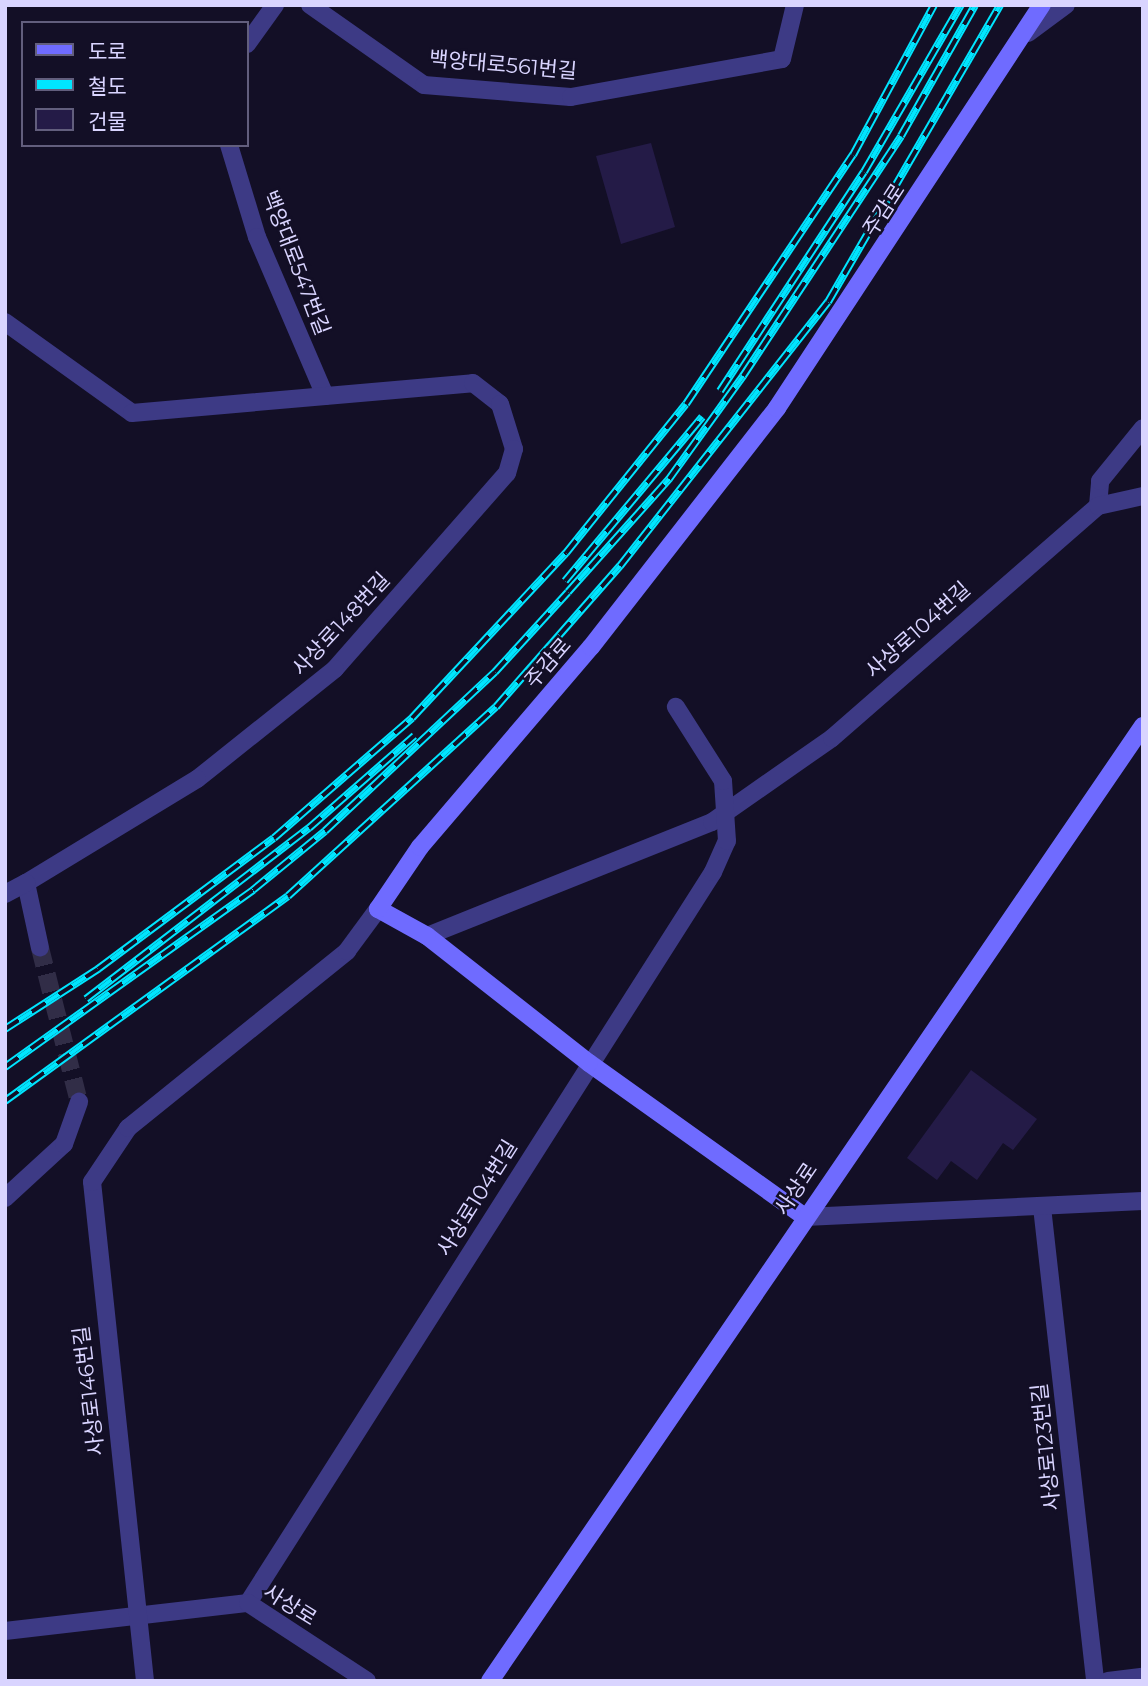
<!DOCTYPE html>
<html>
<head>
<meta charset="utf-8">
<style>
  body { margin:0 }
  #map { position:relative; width:1148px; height:1686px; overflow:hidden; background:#130f26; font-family:Montserrat,"Noto Sans KR",sans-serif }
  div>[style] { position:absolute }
  .building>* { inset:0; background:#241b47 }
  .street-tunnel>* { height:18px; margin-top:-9px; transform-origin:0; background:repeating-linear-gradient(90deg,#312d47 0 18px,transparent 0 27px) }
  .street>* { height:18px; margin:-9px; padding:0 9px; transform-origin:9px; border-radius:9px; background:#3d3a85 }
  .secondary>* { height:18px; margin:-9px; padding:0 9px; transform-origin:9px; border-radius:9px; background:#6f6bff }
  .rail>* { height:8px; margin-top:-4px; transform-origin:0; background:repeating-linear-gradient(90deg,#130f26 0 16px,#00e5ff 0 32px); box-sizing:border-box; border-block:2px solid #00e5ff }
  span { translate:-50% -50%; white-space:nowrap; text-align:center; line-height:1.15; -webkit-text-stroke:5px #130f26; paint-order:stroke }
  .street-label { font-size:21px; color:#d9d4ff }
  .frame { position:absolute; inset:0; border:7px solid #d9d4ff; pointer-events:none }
  .legend { position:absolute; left:21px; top:21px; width:228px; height:126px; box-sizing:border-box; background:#130f26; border:2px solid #625e7d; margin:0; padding:9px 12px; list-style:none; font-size:21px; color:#d9d4ff }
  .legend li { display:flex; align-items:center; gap:14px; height:35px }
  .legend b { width:35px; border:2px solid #625e7d }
</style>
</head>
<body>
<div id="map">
  <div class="building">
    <i style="clip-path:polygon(651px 143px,675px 227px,621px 244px,596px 156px)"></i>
    <i style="clip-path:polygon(971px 1070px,1037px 1119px,1013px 1150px,1003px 1143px,977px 1180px,951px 1161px,937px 1180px,907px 1158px)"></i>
  </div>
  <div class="street-tunnel">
    <i style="left:40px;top:948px;width:159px;rotate:75.8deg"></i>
  </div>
  <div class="street">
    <i style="left:310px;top:5px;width:139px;rotate:35.1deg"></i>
    <i style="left:424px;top:85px;width:147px;rotate:4.7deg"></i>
    <i style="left:571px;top:97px;width:214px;rotate:-10.2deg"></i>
    <i style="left:782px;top:59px;width:56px;rotate:-76.5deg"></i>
    <i style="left:1028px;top:33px;width:47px;rotate:-36.4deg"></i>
    <i style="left:247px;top:44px;width:48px;rotate:-54.3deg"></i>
    <i style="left:229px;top:145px;width:96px;rotate:73.1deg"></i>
    <i style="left:257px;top:237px;width:173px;rotate:66.8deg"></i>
    <i style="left:5px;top:322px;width:156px;rotate:35.6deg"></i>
    <i style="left:132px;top:413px;width:342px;rotate:-5deg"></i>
    <i style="left:473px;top:383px;width:34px;rotate:38deg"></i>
    <i style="left:500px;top:404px;width:47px;rotate:72.7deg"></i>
    <i style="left:514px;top:449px;width:25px;rotate:106deg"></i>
    <i style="left:507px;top:473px;width:261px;rotate:131.3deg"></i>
    <i style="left:335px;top:669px;width:176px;rotate:141.4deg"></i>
    <i style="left:197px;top:779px;width:200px;rotate:148.7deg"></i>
    <i style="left:26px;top:883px;width:66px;rotate:77.8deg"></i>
    <i style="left:1098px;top:506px;width:25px;rotate:-85deg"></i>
    <i style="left:1100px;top:481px;width:68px;rotate:-50.9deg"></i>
    <i style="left:5px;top:894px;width:24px;rotate:-28deg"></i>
    <i style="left:427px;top:936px;width:307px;rotate:-21.8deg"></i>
    <i style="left:712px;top:822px;width:146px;rotate:-35deg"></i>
    <i style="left:832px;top:738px;width:353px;rotate:-41.1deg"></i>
    <i style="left:1098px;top:506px;width:46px;rotate:-12.5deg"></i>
    <i style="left:5px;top:1198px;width:80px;rotate:-42.5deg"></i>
    <i style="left:64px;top:1144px;width:45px;rotate:-70.3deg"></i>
    <i style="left:1042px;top:1207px;width:477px;rotate:83.6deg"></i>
    <i style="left:805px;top:1217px;width:338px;rotate:-2.7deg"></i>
    <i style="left:248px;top:1603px;width:866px;rotate:-57.54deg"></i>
    <i style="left:713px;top:872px;width:34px;rotate:-66deg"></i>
    <i style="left:727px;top:841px;width:60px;rotate:-93.8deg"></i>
    <i style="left:723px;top:781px;width:88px;rotate:-122.4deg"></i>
    <i style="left:5px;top:1631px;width:245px;rotate:-6.6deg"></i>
    <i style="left:248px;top:1603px;width:142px;rotate:33.2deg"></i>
    <i style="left:145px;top:1681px;width:502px;rotate:-96.06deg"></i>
    <i style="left:92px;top:1182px;width:65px;rotate:-56.3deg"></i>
    <i style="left:128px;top:1128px;width:282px;rotate:-38.9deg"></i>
    <i style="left:347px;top:951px;width:52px;rotate:-53.6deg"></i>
    <i style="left:1108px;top:1681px;width:35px;rotate:-7deg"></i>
  </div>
  <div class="secondary">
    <i style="left:805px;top:1217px;width:265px;rotate:-144.5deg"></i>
    <i style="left:589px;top:1063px;width:206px;rotate:-141.9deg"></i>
    <i style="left:427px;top:936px;width:56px;rotate:-151.1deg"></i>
    <i style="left:378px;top:909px;width:75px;rotate:-55.9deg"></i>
    <i style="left:420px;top:847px;width:263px;rotate:-49.5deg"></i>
    <i style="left:591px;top:647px;width:303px;rotate:-52.1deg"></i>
    <i style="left:777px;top:408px;width:482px;rotate:-56.7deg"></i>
    <i style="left:490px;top:1681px;width:1157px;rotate:-55.64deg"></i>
  </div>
  <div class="rail">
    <i style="left:720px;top:391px;width:262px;rotate:-56.7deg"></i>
    <i style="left:864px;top:172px;width:193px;rotate:-59.9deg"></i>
    <i style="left:565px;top:581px;width:214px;rotate:-50.1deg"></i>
    <i style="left:86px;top:999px;width:281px;rotate:-37.5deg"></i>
    <i style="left:309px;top:828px;width:140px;rotate:-41.2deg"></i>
    <i style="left:5px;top:1029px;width:111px;rotate:-32.8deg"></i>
    <i style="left:98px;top:969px;width:219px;rotate:-36.7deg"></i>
    <i style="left:274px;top:838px;width:183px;rotate:-41deg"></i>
    <i style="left:412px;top:718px;width:226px;rotate:-47deg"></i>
    <i style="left:566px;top:553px;width:191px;rotate:-51.2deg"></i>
    <i style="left:686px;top:404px;width:300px;rotate:-56.2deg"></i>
    <i style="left:853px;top:155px;width:170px;rotate:-61.6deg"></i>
    <i style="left:5px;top:1067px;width:305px;rotate:-35.5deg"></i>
    <i style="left:253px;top:890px;width:93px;rotate:-39.3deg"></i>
    <i style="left:325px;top:831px;width:233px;rotate:-43.1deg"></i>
    <i style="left:495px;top:672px;width:108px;rotate:-47.6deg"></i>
    <i style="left:568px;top:592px;width:152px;rotate:-48.2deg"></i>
    <i style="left:669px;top:479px;width:127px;rotate:-54.3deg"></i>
    <i style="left:743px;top:376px;width:287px;rotate:-56.6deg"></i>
    <i style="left:901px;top:136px;width:150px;rotate:-60.5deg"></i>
    <i style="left:5px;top:1101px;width:349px;rotate:-35.9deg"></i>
    <i style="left:288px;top:896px;width:281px;rotate:-42.3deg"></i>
    <i style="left:496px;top:707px;width:188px;rotate:-48.7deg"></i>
    <i style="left:620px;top:566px;width:336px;rotate:-51.8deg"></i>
    <i style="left:828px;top:302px;width:343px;rotate:-59.9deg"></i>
  </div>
  <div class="street-label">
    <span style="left:503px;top:65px;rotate:5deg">백양대로561번길</span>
    <span style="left:884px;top:210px;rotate:-57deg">주감로</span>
    <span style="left:296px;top:263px;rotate:69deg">백양대로547번길</span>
    <span style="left:341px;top:624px;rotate:-47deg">사상로148번길</span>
    <span style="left:918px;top:630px;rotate:-42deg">사상로104번길</span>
    <span style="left:548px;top:663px;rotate:-49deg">주감로</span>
    <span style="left:796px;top:1189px;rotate:-56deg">사상로</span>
    <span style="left:477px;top:1198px;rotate:-58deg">사상로104번길</span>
    <span style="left:89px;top:1391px;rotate:-97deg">사상로146번길</span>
    <span style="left:1046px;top:1447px;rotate:-96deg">사상로123번길</span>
    <span style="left:290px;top:1605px;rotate:32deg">사상로</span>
  </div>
  <div class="frame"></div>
  <ul class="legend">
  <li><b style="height:9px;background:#6f6bff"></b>도로</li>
  <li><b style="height:9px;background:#00e5ff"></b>철도</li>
  <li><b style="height:19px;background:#241b47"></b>건물</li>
  </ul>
</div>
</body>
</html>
